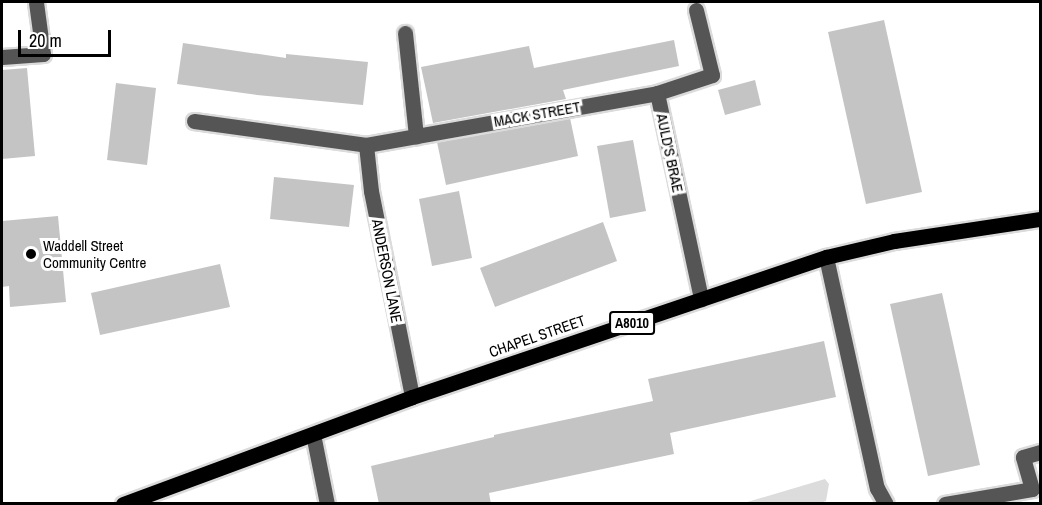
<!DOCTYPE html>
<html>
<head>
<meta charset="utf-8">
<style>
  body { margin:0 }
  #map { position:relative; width:1042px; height:505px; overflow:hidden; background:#fff; font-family:"Archivo Narrow",sans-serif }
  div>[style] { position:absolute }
  .green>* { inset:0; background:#dcdcdc }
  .building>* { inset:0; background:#c4c4c4 }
  .roads { filter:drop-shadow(2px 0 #dbdbdb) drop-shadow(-2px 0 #dbdbdb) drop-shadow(0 2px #dbdbdb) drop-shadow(0 -2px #dbdbdb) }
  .minor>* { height:15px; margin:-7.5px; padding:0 7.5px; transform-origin:7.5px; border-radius:7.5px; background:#555 }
  .major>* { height:15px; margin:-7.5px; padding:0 7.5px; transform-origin:7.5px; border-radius:7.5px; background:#000 }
  .dots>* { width:16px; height:16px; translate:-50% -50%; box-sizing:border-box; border:3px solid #fff; border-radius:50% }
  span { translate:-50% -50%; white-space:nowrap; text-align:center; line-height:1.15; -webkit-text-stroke:6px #fff; paint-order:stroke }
  .shield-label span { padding:2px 4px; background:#fff; border:2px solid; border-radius:4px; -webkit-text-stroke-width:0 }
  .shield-label { font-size:14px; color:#000; font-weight:700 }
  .street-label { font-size:15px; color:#000 }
  .poi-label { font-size:15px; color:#000 }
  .left { translate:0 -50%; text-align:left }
  .frame { position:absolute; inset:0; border:3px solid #000; pointer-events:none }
  .scale { position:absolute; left:18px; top:30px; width:93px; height:27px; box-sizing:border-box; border:3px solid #000; border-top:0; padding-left:8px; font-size:18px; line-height:21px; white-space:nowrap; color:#000; -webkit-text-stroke:4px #fff; paint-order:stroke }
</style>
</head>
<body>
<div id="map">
  <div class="green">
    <i style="clip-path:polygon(825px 479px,829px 484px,826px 501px,820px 503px,744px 503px)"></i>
  </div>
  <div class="building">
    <i style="clip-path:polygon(884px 20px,922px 192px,866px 204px,828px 32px)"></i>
    <i style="clip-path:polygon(674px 40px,679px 66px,563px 90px,566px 99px,433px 123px,421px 67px,529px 46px,534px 68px)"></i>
    <i style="clip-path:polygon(183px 43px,286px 58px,286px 54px,368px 62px,363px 105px,257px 95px,177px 84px)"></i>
    <i style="clip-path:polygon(27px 68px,35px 156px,2px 159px,2px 70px)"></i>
    <i style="clip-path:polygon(755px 80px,761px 105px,725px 115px,718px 90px)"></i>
    <i style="clip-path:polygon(116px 83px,156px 88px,147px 165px,107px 160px)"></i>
    <i style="clip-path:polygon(570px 118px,578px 156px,446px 185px,437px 142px)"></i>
    <i style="clip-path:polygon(633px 140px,646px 211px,610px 218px,597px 146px)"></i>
    <i style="clip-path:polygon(274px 177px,354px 185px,349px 227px,270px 219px)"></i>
    <i style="clip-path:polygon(459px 191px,472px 258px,432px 266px,419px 199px)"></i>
    <i style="clip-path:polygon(58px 216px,66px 302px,10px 307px,9px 286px,2px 287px,2px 221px)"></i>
    <i style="clip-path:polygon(603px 222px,617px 261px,495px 307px,480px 268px)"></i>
    <i style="clip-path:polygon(220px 264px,230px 307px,100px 335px,91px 293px)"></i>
    <i style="clip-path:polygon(942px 293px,980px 465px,928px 476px,890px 304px)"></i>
    <i style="clip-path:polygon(824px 341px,836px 397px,670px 433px,674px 454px,489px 493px,491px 504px,379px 504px,371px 466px,494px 437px,494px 435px,653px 401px,648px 379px)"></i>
  </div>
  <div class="roads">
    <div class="minor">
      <i style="left:696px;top:10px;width:67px;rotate:76.2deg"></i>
      <i style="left:712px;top:75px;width:58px;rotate:161.9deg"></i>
      <i style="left:657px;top:93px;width:211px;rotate:77.9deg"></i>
      <i style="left:405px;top:33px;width:104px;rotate:83.9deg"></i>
      <i style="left:2px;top:57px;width:41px;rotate:-4.2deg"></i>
      <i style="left:43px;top:54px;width:52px;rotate:-97.7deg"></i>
      <i style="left:194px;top:121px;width:174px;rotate:7.9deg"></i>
      <i style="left:366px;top:145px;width:296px;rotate:-10.1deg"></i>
      <i style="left:366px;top:145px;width:46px;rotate:83.8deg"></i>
      <i style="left:371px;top:191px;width:210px;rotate:78.7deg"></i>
      <i style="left:826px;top:257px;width:237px;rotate:77.6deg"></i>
      <i style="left:877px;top:488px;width:18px;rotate:61deg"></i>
      <i style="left:313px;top:434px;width:71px;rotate:78.7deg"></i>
      <i style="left:945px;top:504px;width:88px;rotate:-9.8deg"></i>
      <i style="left:1032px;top:489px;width:33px;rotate:-106deg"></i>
      <i style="left:1023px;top:457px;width:18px;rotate:-16deg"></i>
    </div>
    <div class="major">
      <i style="left:123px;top:504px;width:308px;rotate:-20.3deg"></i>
      <i style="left:412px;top:397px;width:437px;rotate:-18.7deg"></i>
      <i style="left:826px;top:257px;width:70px;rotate:-13.2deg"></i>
      <i style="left:894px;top:241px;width:148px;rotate:-8.6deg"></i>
    </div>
  </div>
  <div class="dots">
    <i style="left:31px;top:254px;background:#000"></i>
  </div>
  <div class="shield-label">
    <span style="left:632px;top:323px">A8010</span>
  </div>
  <div class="street-label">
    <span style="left:537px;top:114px;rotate:-10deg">MACK STREET</span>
    <span style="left:670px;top:153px;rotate:78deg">AULD'S BRAE</span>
    <span style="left:387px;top:271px;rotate:79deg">ANDERSON LANE</span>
    <span style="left:537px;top:336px;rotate:-19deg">CHAPEL STREET</span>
  </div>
  <div class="poi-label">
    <span class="left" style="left:43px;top:254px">Waddell Street<br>Community Centre</span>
  </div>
  <div class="frame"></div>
  <div class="scale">20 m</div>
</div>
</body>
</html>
